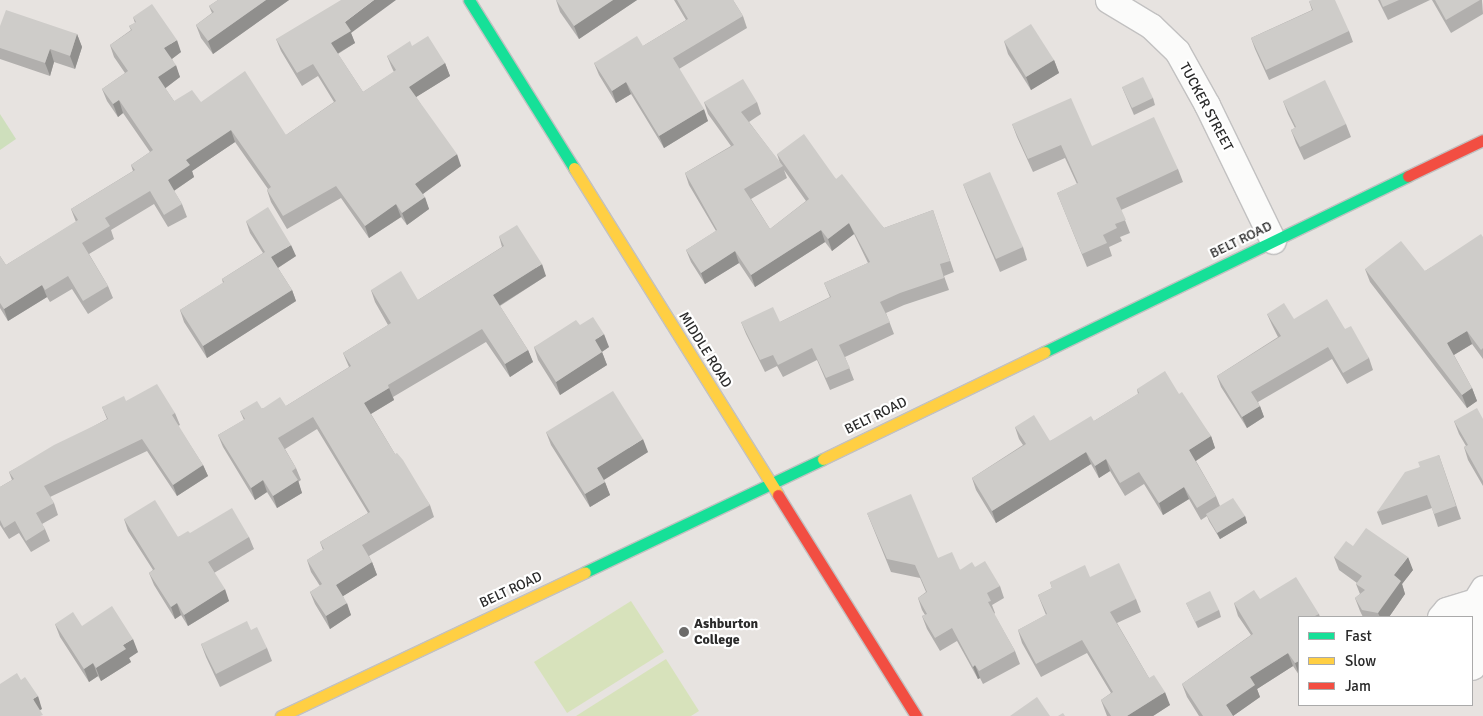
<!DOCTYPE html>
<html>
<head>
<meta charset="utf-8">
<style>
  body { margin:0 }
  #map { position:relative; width:1483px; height:716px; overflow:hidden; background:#e7e3e0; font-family:Signika,sans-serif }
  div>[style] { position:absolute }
  .green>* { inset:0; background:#cedfbc }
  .pitch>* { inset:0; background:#d7e2bb }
  .roads { filter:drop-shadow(1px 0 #c2c1c1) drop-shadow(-1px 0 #c2c1c1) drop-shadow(0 1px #c2c1c1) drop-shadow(0 -1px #c2c1c1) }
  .street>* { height:25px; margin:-12.5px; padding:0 12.5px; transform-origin:12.5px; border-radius:12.5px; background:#fbfbfa }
  .fast>* { height:11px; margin:-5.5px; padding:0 5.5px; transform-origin:5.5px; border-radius:5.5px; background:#16e098 }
  .slow>* { height:11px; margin:-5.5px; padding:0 5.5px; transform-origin:5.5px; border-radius:5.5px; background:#ffcf43 }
  .jam>* { height:11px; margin:-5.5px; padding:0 5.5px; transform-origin:5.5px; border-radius:5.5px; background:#f24e42 }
  .wall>* { inset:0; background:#b1afad }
  .shaded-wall>* { inset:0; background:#908f8d }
  .building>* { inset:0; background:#ceccc9 }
  .dots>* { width:14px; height:14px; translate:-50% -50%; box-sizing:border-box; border:2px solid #fff; border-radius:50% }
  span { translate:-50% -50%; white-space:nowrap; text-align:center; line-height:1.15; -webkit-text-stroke:4.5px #fff; paint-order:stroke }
  .street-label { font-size:14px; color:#2a2a2a }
  .poi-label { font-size:14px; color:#2a2a2a; font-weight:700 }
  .left { translate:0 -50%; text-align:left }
  .legend { position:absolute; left:1298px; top:616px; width:175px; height:90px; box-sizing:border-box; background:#fff; border:1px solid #aaa; margin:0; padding:6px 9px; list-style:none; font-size:15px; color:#2a2a2a }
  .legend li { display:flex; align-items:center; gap:10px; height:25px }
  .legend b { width:25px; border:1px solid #aaa }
</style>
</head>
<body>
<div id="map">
  <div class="green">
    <i style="clip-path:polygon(0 114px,16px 139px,0 150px)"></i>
  </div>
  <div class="pitch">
    <i style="clip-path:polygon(631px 601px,664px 652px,567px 713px,534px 662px)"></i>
    <i style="clip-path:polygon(666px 659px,699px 711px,691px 716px,576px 716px)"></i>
  </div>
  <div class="roads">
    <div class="street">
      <i style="left:1108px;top:0;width:50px;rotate:31.2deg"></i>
      <i style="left:1151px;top:26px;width:36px;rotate:44deg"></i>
      <i style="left:1177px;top:51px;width:62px;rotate:60.9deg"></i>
      <i style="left:1207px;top:105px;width:151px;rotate:64.1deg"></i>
      <i style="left:1440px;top:617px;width:9px;rotate:-49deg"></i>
      <i style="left:1446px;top:610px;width:30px;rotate:-17deg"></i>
      <i style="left:1475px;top:601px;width:15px;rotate:-58deg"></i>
      <i style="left:1472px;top:667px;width:38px;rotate:-79deg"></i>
      <i style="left:1479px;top:630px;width:29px;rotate:-98deg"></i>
    </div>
    <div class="fast">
      <i style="left:469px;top:0;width:198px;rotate:58deg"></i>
      <i style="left:1044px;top:352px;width:404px;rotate:-25.8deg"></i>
      <i style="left:585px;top:572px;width:263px;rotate:-25.4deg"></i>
    </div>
    <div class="slow">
      <i style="left:574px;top:168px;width:385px;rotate:58deg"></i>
      <i style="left:823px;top:459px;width:246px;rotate:-25.8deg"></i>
      <i style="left:281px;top:716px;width:336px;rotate:-25.3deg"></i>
    </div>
    <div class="jam">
      <i style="left:1408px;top:176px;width:83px;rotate:-25.6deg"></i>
      <i style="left:778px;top:495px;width:261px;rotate:58deg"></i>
    </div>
  </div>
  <div class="wall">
    <i style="clip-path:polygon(218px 0,289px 0,213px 54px,201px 38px,196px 25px,212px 13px,209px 6px)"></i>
    <i style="clip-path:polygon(556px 0,637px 0,579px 39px,560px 12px)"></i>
    <i style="clip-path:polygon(674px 0,733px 0,743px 16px,747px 28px,679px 69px,708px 121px,664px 148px,631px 94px,616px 103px,599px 75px,594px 63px,643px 46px,686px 20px)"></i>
    <i style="clip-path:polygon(1378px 0,1430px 0,1388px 20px)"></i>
    <i style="clip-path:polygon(1432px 0,1482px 0,1483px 14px,1451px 33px)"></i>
    <i style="clip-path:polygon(1309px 1px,1349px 31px,1353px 42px,1269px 80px,1255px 49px,1251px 38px,1312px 10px)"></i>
    <i style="clip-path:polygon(133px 17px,181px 52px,172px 59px,180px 77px,165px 88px,174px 101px,201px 102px,286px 135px,334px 102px,318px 76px,302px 86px,281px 51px,276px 39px,351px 33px,355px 43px,338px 54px,363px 92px,394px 72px,392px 68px,387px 56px,412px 46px,445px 63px,450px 76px,416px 97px,461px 166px,423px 194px,429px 209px,407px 225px,401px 217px,369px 238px,341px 198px,287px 229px,271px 202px,267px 190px,268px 189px,235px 142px,192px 171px,194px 177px,174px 191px,182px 204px,187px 217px,168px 227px,154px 204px,111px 230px,114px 239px,89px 254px,108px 286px,113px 298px,88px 314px,72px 289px,50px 302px,47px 297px,8px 321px,0 308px,0 256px,6px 265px,76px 222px,71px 209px,133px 171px,131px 165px,150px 152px,123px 113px,118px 117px,107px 101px,102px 89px,125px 73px,114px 57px,110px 45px,131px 30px,129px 26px,135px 23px)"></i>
    <i style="clip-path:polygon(0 26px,77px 34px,82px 47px,75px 69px,54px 62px,50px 76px,0 59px)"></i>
    <i style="clip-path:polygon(1004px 41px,1054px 60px,1059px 73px,1031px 90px,1008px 54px)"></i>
    <i style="clip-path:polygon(1122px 87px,1153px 98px,1155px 105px,1134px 115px)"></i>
    <i style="clip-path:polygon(1283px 101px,1346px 124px,1351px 137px,1304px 160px,1296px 143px,1291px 130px,1295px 128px,1288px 114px)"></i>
    <i style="clip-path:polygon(evenodd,704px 102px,757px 102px,761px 114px,749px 122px,780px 163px,777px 154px,836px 179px,884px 228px,933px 210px,954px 272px,944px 276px,949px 290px,904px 305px,886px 313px,894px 334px,845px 357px,854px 380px,830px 390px,817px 360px,783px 377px,777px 366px,765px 372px,746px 334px,741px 322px,780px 322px,830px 297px,824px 283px,868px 263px,854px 234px,832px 251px,825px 242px,755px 287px,739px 263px,705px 284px,691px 262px,686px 250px,716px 231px,689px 185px,685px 173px,731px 146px,708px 114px,704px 102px,784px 170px,806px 201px,770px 229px,751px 199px,787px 178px,784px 170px)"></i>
    <i style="clip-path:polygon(1012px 124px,1092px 146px,1178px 169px,1183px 182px,1121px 210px,1130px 233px,1120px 237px,1122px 241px,1109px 247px,1112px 256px,1087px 267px,1057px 193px,1077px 184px,1065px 158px,1033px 172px,1017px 137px)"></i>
    <i style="clip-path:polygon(963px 184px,1023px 247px,1027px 260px,1000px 272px,968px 197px)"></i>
    <i style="clip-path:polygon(246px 221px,296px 256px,278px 268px,292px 290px,296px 301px,207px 358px,184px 322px,180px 310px,223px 283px,222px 279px,263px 253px,250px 233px)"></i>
    <i style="clip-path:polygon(499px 236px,546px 276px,500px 306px,528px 350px,533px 362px,510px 377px,486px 342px,393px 397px,394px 400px,371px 414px,395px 454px,430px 505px,434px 517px,369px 556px,372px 562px,377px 575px,343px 596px,351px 615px,330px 629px,315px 604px,310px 592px,320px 586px,311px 572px,307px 560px,323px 550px,320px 542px,368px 513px,317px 429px,285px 449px,296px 468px,301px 480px,298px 482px,302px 493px,277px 508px,267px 492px,255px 500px,223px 447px,218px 435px,244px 420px,240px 411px,286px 406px,349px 367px,343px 353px,388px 325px,375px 302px,371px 290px,418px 300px,502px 247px)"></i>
    <i style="clip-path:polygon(1483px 237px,1483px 359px,1472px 344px,1454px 355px,1472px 388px,1477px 401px,1467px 408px,1370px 282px,1365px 269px,1425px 271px)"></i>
    <i style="clip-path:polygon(1267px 314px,1345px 329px,1369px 358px,1373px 370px,1347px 384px,1332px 359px,1258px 402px,1264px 417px,1247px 428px,1221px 387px,1217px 376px,1278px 337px,1272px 325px)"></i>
    <i style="clip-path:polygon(580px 325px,609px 347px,602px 352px,607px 365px,560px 395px,538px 360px,534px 347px)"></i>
    <i style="clip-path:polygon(1137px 389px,1179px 394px,1211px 436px,1215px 448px,1196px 461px,1216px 496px,1220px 506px,1245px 516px,1247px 523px,1220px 539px,1209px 521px,1207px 516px,1201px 520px,1189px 499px,1163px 515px,1144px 484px,1125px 496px,1110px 471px,1099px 478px,1091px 464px,996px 523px,976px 490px,972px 478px,1023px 445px,1019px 439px,1015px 427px,1050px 441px,1094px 421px,1138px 394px)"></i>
    <i style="clip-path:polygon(126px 401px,175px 413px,180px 425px,178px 426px,203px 465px,208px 476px,177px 496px,147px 451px,50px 497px,54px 503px,58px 515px,42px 524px,45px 529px,50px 541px,31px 552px,19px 533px,9px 539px,0 525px,0 487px,12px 480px,9px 472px,107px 419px,102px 407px)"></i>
    <i style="clip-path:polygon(1483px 419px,1483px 486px,1468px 460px,1464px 447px,1466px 446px,1459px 434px,1454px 421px)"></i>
    <i style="clip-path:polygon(546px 432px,648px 452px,604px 480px,610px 495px,590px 507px,551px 445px)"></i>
    <i style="clip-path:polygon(1439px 455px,1461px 519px,1438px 527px,1432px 508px,1382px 525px,1377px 512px,1420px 467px)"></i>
    <i style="clip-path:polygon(867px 513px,938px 558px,960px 570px,975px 567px,1000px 586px,1004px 598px,992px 605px,995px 613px,994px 614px,1015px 651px,1020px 664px,983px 684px,980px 678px,978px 679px,957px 641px,940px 651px,927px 629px,922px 616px,925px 615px,922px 610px,918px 598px,926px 592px,920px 578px,891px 572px)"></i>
    <i style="clip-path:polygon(124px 519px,178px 537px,190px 533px,249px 537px,254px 549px,214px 573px,229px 601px,188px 626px,181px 615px,175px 619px,154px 585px,149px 573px,153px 570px,128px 531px)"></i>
    <i style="clip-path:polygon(1353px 546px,1413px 570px,1402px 584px,1405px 594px,1389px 617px,1363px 617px,1360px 611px,1355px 598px,1360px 594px,1356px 584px,1357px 583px,1339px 570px,1334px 557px)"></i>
    <i style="clip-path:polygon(1090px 577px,1136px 599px,1141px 612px,1117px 623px,1149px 678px,1170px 705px,1153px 716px,1107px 716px,1101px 700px,1111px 693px,1087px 653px,1041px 677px,1022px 643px,1018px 630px,1046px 615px,1038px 595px,1052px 588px,1050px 582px)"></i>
    <i style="clip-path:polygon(1260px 599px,1319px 614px,1320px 617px,1299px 617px,1299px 675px,1293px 666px,1257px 689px,1260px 697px,1233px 716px,1199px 716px,1187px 697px,1182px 684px,1251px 635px,1238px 616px,1234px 603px)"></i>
    <i style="clip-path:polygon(1186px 603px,1219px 610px,1221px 617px,1198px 628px)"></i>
    <i style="clip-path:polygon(55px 624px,82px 626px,138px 652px,129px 658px,131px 662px,101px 681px,98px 676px,89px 682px,60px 637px)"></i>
    <i style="clip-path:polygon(251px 630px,267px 648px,272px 661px,220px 687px,206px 657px,201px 644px)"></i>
  </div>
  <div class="shaded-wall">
    <i style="clip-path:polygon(266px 0,289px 0,213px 54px,208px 41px)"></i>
    <i style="clip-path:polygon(374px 0,396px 0,351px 33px,355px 43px,335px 55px,331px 43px,345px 22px)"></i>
    <i style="clip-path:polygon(613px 0,637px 0,579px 39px,574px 26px)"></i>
    <i style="clip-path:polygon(77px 34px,82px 47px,75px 69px,70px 56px)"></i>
    <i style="clip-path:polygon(177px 40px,181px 52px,169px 61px,164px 48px)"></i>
    <i style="clip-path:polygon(50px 49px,54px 62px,50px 76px,45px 63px)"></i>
    <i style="clip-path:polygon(1054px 60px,1059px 73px,1031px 90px,1026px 77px)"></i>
    <i style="clip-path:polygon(445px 63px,450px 76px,413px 99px,409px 87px)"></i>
    <i style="clip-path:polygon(176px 65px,180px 77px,163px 90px,158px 77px)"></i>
    <i style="clip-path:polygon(626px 82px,631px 94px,616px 103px,612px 91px)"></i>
    <i style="clip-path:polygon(119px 100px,123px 113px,118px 117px,113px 104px)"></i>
    <i style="clip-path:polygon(704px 109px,708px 121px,664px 148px,659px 136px)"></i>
    <i style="clip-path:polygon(231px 130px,235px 142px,192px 171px,194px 177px,172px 192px,168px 180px,186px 160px)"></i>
    <i style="clip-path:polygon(457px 154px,461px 166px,420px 196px,415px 184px)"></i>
    <i style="clip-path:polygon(425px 197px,429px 209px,407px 225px,402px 213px)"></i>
    <i style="clip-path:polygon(396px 204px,401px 217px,369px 238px,365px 226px)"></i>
    <i style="clip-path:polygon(849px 223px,854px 234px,832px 251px,828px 239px)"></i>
    <i style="clip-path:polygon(821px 230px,825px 242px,755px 287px,751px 275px)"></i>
    <i style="clip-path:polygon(291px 245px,296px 256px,276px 269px,271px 257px)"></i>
    <i style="clip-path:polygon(735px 251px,739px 263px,705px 284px,701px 273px)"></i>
    <i style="clip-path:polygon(542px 264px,546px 276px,497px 307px,493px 295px)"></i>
    <i style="clip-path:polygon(42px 285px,47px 297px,8px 321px,4px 309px)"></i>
    <i style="clip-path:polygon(292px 290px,296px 301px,207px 358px,203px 346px)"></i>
    <i style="clip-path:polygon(1467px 331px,1472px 344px,1452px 356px,1447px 343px)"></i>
    <i style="clip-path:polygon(604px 334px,609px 347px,600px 353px,595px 340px)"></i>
    <i style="clip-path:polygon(528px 350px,533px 362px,510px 377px,505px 364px)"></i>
    <i style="clip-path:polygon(602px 352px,607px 365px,560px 395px,556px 382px)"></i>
    <i style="clip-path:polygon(389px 388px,394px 400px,369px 415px,364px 403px)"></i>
    <i style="clip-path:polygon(1472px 388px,1477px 401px,1467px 408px,1462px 395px)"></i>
    <i style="clip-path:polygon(1260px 406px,1264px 417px,1247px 428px,1242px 417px)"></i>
    <i style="clip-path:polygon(1211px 436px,1215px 448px,1194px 462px,1189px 450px)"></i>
    <i style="clip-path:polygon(643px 439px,648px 452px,602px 481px,597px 468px)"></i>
    <i style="clip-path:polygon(1086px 452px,1091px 464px,996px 523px,992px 511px)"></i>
    <i style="clip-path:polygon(1106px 459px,1110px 471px,1099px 478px,1095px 466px)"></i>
    <i style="clip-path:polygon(203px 465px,208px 476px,177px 496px,173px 485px)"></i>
    <i style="clip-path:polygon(263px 480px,267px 492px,255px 500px,251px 488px)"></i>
    <i style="clip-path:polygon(298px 480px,302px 493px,277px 508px,273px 496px)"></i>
    <i style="clip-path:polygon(605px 482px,610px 495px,590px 507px,585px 494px)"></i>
    <i style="clip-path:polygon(1184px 487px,1189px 499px,1163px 515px,1159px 503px)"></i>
    <i style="clip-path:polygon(1245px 516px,1247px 523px,1220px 539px,1217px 533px)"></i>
    <i style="clip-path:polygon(1408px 557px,1413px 570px,1402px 584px,1405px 594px,1389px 617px,1380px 617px,1378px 613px,1394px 575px)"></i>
    <i style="clip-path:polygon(372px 562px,377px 575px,340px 598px,336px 585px)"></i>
    <i style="clip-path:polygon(225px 589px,229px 601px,188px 626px,184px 615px)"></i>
    <i style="clip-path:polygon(177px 603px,181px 615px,175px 619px,171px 607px)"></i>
    <i style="clip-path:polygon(347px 603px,351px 615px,330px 629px,326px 616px)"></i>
    <i style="clip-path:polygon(133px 639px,138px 652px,129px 658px,131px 662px,101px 681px,96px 668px,123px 645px)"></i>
    <i style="clip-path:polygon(1288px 653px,1293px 666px,1257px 689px,1260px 697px,1233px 716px,1226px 705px,1250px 677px)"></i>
    <i style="clip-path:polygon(1299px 661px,1299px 675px,1295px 663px)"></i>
    <i style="clip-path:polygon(93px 663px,98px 676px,89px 682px,84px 669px)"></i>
    <i style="clip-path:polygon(975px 665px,980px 678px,978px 679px,973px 667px)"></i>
    <i style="clip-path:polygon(1165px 692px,1170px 705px,1153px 716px,1127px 716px)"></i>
    <i style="clip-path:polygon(38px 696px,42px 709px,37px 712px,33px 699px)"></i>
  </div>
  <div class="building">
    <i style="clip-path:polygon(218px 0,266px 0,208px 41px,196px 25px,214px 12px,209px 6px)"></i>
    <i style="clip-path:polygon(341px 0,374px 0,345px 22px,351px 31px,331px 43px,363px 92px,396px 70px,387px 56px,410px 41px,412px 46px,428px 36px,445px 63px,409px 87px,457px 154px,415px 184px,425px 197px,402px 213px,396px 204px,365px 226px,336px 186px,283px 216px,267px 190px,271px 187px,231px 130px,186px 160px,190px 165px,168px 180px,182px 204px,164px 215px,150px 191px,105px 218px,110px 226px,82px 243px,108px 286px,83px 301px,68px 276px,45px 290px,42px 285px,4px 309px,0 303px,0 256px,6px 265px,78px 220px,71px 209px,135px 170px,131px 165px,153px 150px,119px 100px,113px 104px,102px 89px,128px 71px,110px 45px,132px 30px,129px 26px,136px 22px,133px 17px,152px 4px,177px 40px,164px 48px,176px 65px,158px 77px,174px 101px,192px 90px,201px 102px,245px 71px,286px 135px,336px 101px,313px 64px,297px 73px,276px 39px)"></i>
    <i style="clip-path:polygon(556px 0,613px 0,574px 26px)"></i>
    <i style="clip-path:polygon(677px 0,733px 0,743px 16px,673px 58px,704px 109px,659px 136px,626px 82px,612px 91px,594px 63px,637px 36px,643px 46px,688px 19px)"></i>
    <i style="clip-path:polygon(1312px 0,1335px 0,1349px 31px,1266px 70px,1251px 38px,1313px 10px,1309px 1px)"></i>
    <i style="clip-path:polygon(1380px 0,1399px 0,1383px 7px)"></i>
    <i style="clip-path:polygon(1435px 0,1480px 0,1446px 20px)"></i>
    <i style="clip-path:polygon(6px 10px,77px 34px,70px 56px,50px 49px,45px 63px,0 48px,0 26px)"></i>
    <i style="clip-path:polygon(1031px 24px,1054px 60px,1026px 77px,1004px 41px)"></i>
    <i style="clip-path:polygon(1143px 77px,1153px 98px,1132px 108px,1122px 87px)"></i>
    <i style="clip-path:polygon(743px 79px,757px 102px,741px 112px,783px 166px,744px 189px,770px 229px,809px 199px,777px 154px,804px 134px,836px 179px,842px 174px,884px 228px,933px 210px,950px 261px,940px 264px,944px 278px,900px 293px,880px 302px,890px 322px,839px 345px,850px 368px,826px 378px,812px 348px,778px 365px,773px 355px,760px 360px,741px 322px,773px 307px,780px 322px,831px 297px,824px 283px,870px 262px,849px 223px,828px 239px,821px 230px,751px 275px,735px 251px,701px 273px,686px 250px,717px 230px,685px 173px,734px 145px,704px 102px)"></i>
    <i style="clip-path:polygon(1325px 80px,1346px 124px,1300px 147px,1291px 130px,1296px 127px,1283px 101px)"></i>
    <i style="clip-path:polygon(1071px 98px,1092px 146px,1154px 117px,1178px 169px,1116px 198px,1126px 220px,1115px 224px,1117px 228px,1103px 235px,1107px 243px,1082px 254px,1057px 193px,1078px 183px,1061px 145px,1028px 159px,1012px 124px)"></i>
    <i style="clip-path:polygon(990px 172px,1023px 247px,996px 259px,963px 184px)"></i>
    <i style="clip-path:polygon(268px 207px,291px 245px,271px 257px,292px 290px,203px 346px,180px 310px,224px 282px,222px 279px,265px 252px,246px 221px)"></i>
    <i style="clip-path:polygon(517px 225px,542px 264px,493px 295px,528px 350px,505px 364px,482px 329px,388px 385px,389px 388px,364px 403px,395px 454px,397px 453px,403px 460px,430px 505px,362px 545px,372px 562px,336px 585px,347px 603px,326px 616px,310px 592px,322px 584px,307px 560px,324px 549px,320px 542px,370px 512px,313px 417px,278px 438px,296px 468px,292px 471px,298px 480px,273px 496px,263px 480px,251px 488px,218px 435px,245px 419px,240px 411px,257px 401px,262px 409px,280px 397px,286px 406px,351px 366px,343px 353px,391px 323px,371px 290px,401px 271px,418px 300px,504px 246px,499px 236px)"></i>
    <i style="clip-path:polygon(1481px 234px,1483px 237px,1483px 348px,1481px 350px,1467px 331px,1447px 343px,1472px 388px,1462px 395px,1365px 269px,1401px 241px,1425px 271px)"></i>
    <i style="clip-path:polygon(1327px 299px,1345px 329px,1351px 326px,1369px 358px,1343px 373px,1328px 347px,1251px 392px,1260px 406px,1242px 417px,1217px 376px,1281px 336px,1267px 314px,1284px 303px,1294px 319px)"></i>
    <i style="clip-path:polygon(593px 317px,604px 334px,595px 340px,602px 352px,556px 382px,534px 347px,576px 320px,580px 325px)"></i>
    <i style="clip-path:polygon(1165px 371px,1179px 394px,1182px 392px,1211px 436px,1189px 450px,1216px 496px,1197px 508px,1184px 487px,1159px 503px,1139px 472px,1120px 483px,1106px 459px,1095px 466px,1086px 452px,992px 511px,972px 478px,1026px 444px,1015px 427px,1034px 415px,1050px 441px,1091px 416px,1094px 421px,1139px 393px,1137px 389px)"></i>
    <i style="clip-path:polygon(157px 384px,175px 413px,172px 415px,203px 465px,173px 485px,142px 439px,44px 486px,54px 503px,36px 513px,45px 529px,26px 541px,15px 521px,4px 528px,0 520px,0 487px,14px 479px,9px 472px,54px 445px,108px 419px,102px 407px,124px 396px,126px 401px)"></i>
    <i style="clip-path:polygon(613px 391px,643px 439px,597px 468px,605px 482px,585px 494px,546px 432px)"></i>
    <i style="clip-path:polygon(1477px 408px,1483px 419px,1483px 481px,1464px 447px,1468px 445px,1454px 421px)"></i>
    <i style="clip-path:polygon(1439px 455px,1456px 506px,1434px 514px,1427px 495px,1377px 512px,1405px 472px,1420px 467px,1418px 462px)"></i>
    <i style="clip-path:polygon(911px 494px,938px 558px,952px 552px,960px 570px,972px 562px,975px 567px,985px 561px,1000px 586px,987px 593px,991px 601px,988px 602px,1015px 651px,979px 671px,975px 665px,973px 667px,952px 628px,935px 638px,922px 616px,927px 614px,918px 598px,927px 592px,915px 565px,887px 559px,867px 513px)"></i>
    <i style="clip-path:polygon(1233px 498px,1245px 516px,1217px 533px,1206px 514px)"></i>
    <i style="clip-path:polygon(155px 500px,178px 537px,188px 531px,190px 533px,232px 508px,249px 537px,208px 562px,225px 589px,184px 615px,177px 603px,171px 607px,149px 573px,155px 569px,124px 519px)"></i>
    <i style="clip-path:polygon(1366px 528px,1408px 557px,1394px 575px,1401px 581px,1378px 613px,1362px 610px,1355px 598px,1365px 590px,1356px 584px,1362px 576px,1334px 557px,1346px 541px,1353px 546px)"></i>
    <i style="clip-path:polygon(1119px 563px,1136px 599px,1110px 612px,1149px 678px,1154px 675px,1165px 692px,1127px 716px,1111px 716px,1101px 700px,1113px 692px,1082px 640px,1036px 664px,1018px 630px,1047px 614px,1038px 595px,1052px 588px,1050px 582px,1085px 565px,1090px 577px)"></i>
    <i style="clip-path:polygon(1296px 577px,1319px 614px,1313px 617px,1299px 617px,1299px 661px,1295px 663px,1288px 653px,1250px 677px,1255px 685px,1226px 705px,1233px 716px,1203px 716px,1182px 684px,1253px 634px,1234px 603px,1254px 590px,1260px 599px)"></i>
    <i style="clip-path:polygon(1210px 591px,1219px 610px,1195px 622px,1186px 603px)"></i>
    <i style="clip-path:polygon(112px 606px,133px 639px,123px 645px,126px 649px,96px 668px,93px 663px,84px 669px,55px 624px,73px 612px,82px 626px)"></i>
    <i style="clip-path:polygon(247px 621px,251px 630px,257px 627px,267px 648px,216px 674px,201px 644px)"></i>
    <i style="clip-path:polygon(17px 673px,21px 680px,25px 677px,38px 696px,33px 699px,43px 715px,40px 716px,0 716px,0 684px)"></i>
    <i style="clip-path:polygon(1037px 697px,1050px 716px,1010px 716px)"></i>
    <i style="clip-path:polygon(1063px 713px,1065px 716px,1058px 716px)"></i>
  </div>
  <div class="dots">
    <i style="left:684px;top:632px;background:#6c6b6a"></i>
  </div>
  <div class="street-label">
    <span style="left:1206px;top:107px;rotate:62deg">TUCKER STREET</span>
    <span style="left:1241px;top:240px;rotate:-26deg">BELT ROAD</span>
    <span style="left:705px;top:350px;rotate:58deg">MIDDLE ROAD</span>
    <span style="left:876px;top:416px;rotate:-26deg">BELT ROAD</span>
    <span style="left:511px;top:590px;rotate:-25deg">BELT ROAD</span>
  </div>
  <div class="poi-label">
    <span class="left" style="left:694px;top:632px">Ashburton<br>College</span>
  </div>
  <ul class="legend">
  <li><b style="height:6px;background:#16e098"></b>Fast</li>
  <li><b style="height:6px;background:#ffcf43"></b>Slow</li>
  <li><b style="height:6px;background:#f24e42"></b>Jam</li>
  </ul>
</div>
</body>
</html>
